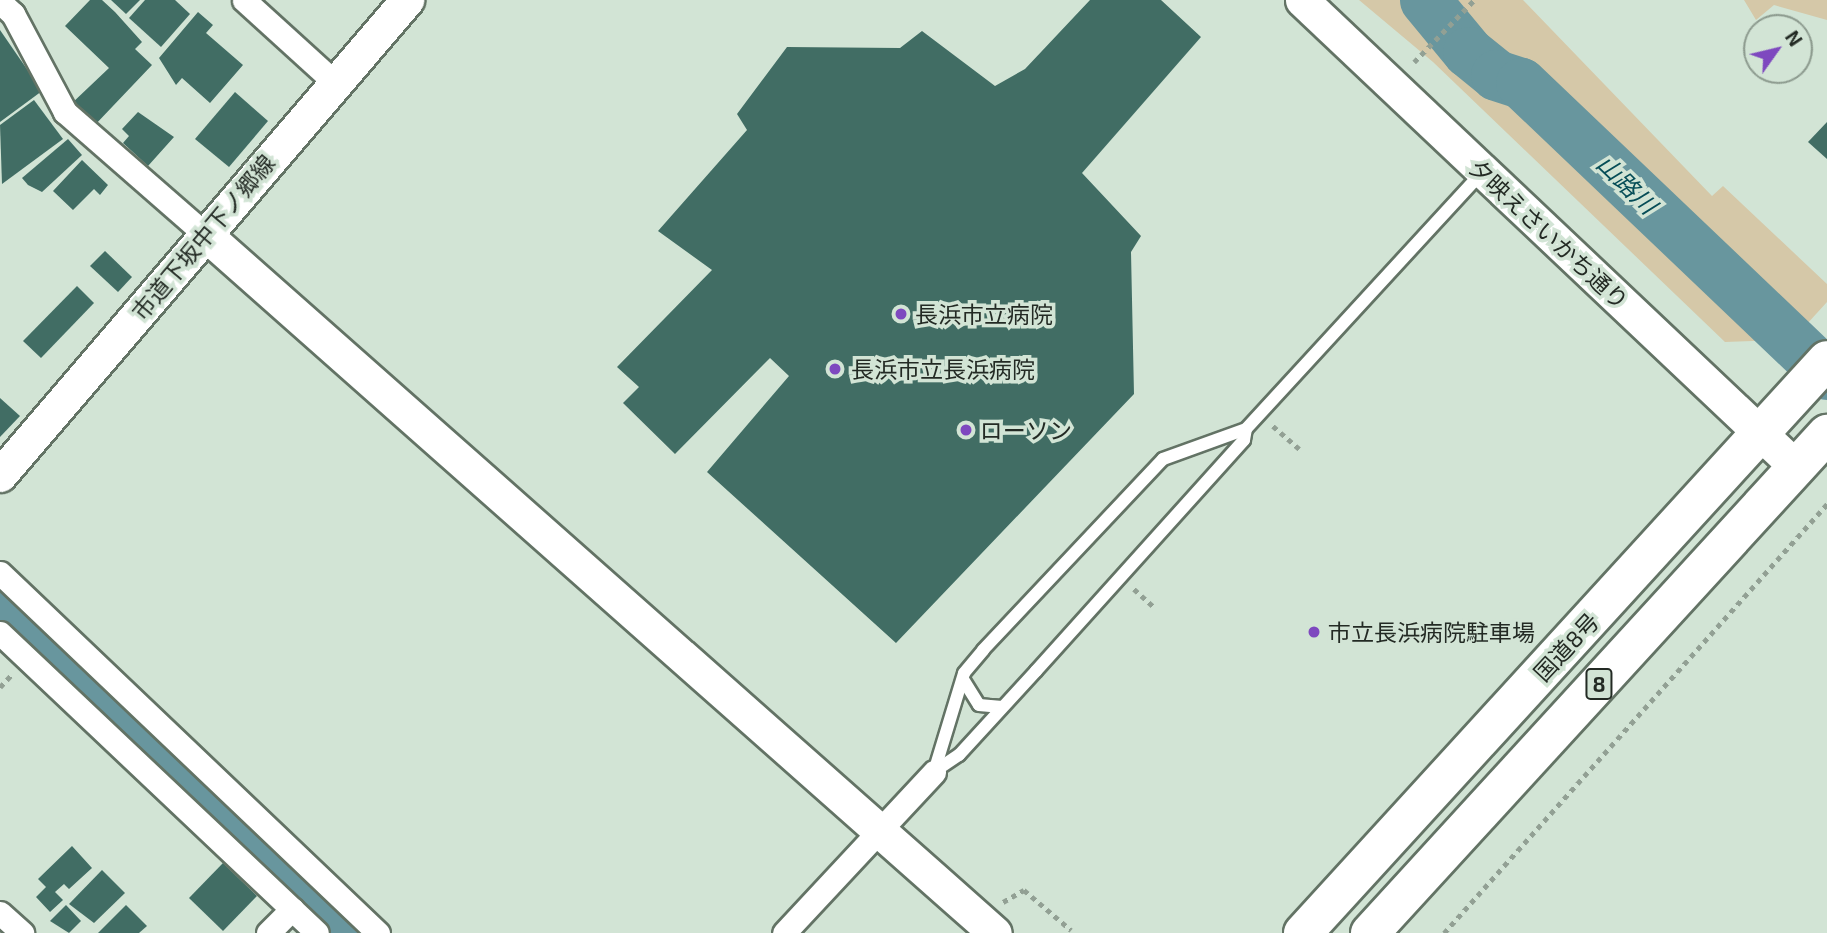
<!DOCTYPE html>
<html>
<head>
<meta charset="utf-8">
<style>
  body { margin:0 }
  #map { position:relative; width:1827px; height:933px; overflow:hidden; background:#d2e4d5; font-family:"Exo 2","Noto Sans JP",sans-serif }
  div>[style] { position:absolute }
  .green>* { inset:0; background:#d5c8a8 }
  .river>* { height:51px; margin:-25.5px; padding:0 25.5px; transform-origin:25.5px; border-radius:25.5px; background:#68969e }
  .building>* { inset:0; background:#416d64 }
  .path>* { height:4.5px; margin-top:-2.25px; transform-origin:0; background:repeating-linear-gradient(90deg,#92a094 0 5px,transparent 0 10px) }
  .roads { filter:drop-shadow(2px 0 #637365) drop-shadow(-2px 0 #637365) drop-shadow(0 2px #637365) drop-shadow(0 -2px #637365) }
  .lane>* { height:12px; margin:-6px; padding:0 6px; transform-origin:6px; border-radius:6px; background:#fff }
  .street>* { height:23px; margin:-11.5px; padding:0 11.5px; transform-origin:11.5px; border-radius:11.5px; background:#fff }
  .secondary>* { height:33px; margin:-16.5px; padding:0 16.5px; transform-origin:16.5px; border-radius:16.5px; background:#fff }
  .highway>* { height:38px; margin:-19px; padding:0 19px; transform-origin:19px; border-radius:19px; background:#fff }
  .dots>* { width:19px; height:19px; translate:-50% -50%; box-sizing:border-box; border:4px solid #d2e4d5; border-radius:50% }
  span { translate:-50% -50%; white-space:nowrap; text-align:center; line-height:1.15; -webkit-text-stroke:7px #d2e4d5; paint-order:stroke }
  .shield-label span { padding:2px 5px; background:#d2e4d5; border:2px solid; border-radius:5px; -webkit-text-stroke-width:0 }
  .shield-label { font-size:21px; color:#232a24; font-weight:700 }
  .street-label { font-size:23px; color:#232a24 }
  .poi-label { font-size:23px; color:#232a24 }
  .left { translate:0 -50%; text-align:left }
  .water-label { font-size:24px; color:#064d57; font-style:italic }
  .north { position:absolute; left:1743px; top:14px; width:70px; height:70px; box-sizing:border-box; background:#d2e4d5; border:2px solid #8c9a8e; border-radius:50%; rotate:56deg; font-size:19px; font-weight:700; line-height:28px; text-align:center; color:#232a24 }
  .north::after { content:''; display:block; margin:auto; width:24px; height:32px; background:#7e48bf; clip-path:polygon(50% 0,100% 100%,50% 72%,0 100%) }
</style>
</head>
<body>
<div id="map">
  <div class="green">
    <i style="clip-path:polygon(1359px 0,1419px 0,1451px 43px,1521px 98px,1703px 273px,1782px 340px,1725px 342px,1433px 62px)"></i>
    <i style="clip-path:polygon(1432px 0,1523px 0,1712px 196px,1723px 186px,1827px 284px,1827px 302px,1796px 336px,1767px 296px,1680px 223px,1535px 79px,1514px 63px,1488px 62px)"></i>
    <i style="clip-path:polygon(1744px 0,1827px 0,1827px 20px,1774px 5px,1756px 20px)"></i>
  </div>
  <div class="river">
    <i style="left:1425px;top:0;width:67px;rotate:50.4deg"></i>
    <i style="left:1468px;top:52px;width:36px;rotate:39deg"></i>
    <i style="left:1496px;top:75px;width:26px;rotate:18deg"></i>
    <i style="left:1521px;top:83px;width:422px;rotate:43.6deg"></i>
    <i style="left:0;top:609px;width:473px;rotate:43.2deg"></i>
  </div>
  <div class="building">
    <i style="clip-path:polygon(90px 0,102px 0,115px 12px,142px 42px,135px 49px,152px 65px,93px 127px,70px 105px,109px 68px,65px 26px)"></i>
    <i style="clip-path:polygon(111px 0,140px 0,126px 14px)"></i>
    <i style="clip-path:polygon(145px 0,175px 0,190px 14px,161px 47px,129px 18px)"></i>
    <i style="clip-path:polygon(1090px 0,1161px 0,1201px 37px,1082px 173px,1141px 236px,1131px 252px,1134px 394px,896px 643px,707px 472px,789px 376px,770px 358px,675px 454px,623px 403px,639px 387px,617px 367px,712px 270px,658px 231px,747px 130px,737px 114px,787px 47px,900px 48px,922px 31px,995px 86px,1025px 69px)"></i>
    <i style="clip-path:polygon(198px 12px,213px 25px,206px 33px,243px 65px,210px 103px,182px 78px,176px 85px,159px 58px)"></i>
    <i style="clip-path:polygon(0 30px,42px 91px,0 122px)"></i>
    <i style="clip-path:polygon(235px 92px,268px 121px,229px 167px,195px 139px)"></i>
    <i style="clip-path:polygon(34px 100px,63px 139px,2px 184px,0 125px)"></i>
    <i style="clip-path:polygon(138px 112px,174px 137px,148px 166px,123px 143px,129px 136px,122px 129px)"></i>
    <i style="clip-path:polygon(1827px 122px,1827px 159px,1808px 142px)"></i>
    <i style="clip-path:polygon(68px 139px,82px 155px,42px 192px,28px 185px,22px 178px)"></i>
    <i style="clip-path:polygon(82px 160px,108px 185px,100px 195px,94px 189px,73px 210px,53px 191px)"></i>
    <i style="clip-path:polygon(105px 251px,132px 277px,118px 292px,90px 266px)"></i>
    <i style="clip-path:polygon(77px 286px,94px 303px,41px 358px,23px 341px)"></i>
    <i style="clip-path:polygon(0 398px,20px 416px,0 437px)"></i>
    <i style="clip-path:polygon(72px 846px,92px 868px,69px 889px,64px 884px,55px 892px,63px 900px,50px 912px,36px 897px,46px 887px,38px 879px)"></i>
    <i style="clip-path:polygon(223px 863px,257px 896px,223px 931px,189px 898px)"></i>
    <i style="clip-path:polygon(102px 870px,125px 893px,94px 923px,69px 904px)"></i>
    <i style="clip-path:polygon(66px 905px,81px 921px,69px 933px,50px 921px)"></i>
    <i style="clip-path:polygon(126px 905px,147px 926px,139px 933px,98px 933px)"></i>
  </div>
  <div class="path">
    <i style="left:1414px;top:62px;width:86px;rotate:-45.9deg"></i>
    <i style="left:1273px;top:426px;width:35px;rotate:41deg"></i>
    <i style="left:1134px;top:589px;width:28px;rotate:42deg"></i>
    <i style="left:0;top:687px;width:16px;rotate:-47deg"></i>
    <i style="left:1003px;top:902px;width:24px;rotate:-30deg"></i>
    <i style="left:1024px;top:890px;width:62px;rotate:40.4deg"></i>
    <i style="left:1444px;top:933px;width:575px;rotate:-48.24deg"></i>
  </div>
  <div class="roads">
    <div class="lane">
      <i style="left:964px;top:681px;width:28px;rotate:58deg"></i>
      <i style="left:979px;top:705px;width:23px;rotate:5deg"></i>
      <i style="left:935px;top:771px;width:29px;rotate:-34deg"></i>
      <i style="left:959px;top:755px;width:114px;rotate:-47.5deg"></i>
      <i style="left:1036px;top:671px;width:311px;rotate:-48deg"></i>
      <i style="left:1244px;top:440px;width:11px;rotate:-80deg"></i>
      <i style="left:934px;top:772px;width:103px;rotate:-73.1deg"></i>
      <i style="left:964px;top:673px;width:30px;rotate:-50deg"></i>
      <i style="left:983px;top:650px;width:262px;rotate:-46.7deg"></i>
      <i style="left:1163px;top:459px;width:88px;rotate:-19.9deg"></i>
      <i style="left:1246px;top:429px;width:348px;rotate:-47.4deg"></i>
    </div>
    <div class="street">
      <i style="left:244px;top:0;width:122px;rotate:42.3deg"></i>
      <i style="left:0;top:2px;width:18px;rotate:43deg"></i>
      <i style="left:13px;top:14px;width:111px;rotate:62deg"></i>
      <i style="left:65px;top:112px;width:187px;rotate:41.1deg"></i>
      <i style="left:0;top:573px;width:522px;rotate:43.6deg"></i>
      <i style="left:0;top:633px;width:436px;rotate:43.4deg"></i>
      <i style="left:0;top:913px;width:30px;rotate:42deg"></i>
      <i style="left:268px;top:933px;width:34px;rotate:-45deg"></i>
      <i style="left:784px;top:933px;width:220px;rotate:-47deg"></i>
    </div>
    <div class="secondary">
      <i style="left:1302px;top:0;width:681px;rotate:43.39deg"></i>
      <i style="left:206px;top:235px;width:1053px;rotate:41.5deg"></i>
      <i style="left:0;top:475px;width:626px;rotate:-49.41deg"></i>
    </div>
    <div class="highway">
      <i style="left:1303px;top:933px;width:776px;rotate:-47.56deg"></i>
      <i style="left:1370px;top:933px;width:677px;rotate:-47.52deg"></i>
    </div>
  </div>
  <div class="dots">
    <i style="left:901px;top:314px;background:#7e48bf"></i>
    <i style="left:835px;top:369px;background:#7e48bf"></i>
    <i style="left:966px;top:430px;background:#7e48bf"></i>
    <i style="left:1314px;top:632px;background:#7e48bf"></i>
  </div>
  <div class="shield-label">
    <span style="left:1599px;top:684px">8</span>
  </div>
  <div class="street-label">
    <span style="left:1549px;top:234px;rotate:43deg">夕映えさいかち通り</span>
    <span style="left:203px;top:237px;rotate:-50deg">市道下坂中下ノ郷線</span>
    <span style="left:1566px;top:647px;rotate:-47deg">国道8号</span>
  </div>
  <div class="poi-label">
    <span class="left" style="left:915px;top:314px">長浜市立病院</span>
    <span class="left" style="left:851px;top:369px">長浜市立長浜病院</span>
    <span class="left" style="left:980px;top:430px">ローソン</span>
    <span class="left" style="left:1328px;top:632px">市立長浜病院駐車場</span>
  </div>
  <div class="water-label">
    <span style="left:1627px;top:184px;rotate:44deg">山路川</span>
  </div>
  <div class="north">N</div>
</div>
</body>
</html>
